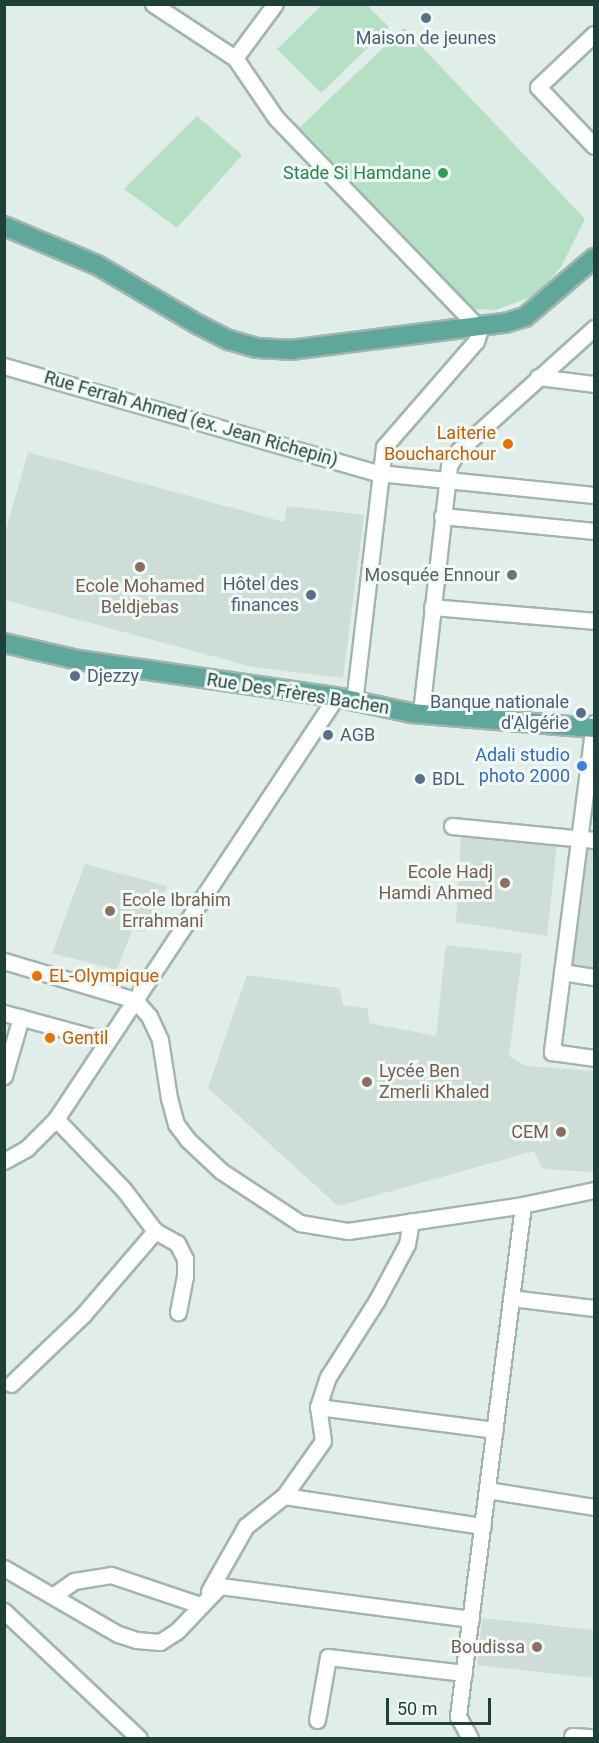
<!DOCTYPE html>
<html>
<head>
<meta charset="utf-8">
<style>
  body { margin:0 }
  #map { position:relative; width:599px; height:1743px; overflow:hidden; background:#e0ede8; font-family:Roboto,sans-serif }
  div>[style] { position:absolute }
  .built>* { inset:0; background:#ceddd7 }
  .green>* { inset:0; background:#b6e0c5 }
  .roads { filter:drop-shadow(2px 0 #a2b5b0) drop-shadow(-2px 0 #a2b5b0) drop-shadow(0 2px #a2b5b0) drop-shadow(0 -2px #a2b5b0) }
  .minor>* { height:15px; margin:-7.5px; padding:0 7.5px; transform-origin:7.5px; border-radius:7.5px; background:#fff }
  .major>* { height:18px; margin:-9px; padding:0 9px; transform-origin:9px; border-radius:9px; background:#60a79b }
  .dots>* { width:16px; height:16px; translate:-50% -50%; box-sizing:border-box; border:3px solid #f1f9f6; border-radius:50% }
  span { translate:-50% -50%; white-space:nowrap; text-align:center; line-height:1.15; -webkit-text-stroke:6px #f1f9f6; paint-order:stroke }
  .service-label { font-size:18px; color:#4e5e75 }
  .right { translate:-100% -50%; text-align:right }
  .left { translate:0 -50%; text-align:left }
  .leisure-label { font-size:18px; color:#27864d }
  .street-label { font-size:18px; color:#1f3f39 }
  .food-label { font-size:18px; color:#c56008 }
  .worship-label { font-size:18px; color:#5b616d }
  .education-label { font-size:18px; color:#785e54 }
  .shop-label { font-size:18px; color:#366cbe }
  .frame { position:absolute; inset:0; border:6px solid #1f3f39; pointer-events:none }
  .scale { position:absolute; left:386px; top:1698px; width:105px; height:27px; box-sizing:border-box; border:3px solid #1f3f39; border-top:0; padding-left:8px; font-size:18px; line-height:21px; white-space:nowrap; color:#1f3f39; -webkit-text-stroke:4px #f1f9f6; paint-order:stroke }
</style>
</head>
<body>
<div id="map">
  <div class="built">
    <i style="clip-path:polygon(28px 452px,284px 522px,287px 506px,364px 515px,343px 678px,253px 667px,5px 600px,5px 534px)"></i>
    <i style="clip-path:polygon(461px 835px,557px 843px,547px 936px,456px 922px)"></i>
    <i style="clip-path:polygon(573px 842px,594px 845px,594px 968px,557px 963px)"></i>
    <i style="clip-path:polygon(85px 864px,167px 886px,165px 893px,158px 892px,145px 932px,132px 930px,117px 970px,52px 953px)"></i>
    <i style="clip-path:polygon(446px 945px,522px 954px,509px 1056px,526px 1066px,594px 1071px,594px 1172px,542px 1169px,534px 1151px,338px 1206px,208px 1088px,247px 975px,339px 988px,343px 1005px,368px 1009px,369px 1023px,436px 1036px)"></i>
    <i style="clip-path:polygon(482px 1618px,594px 1630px,594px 1678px,477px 1665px)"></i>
  </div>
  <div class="green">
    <i style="clip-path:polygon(323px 4px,367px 5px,389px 27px,321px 93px,277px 49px)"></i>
    <i style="clip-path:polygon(404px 28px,585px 219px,561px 267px,537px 295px,495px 310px,473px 309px,300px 127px)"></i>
    <i style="clip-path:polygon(197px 116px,242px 155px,177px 228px,124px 189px)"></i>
  </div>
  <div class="roads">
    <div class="minor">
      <i style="left:153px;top:4px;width:98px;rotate:33.4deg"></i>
      <i style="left:235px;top:58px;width:73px;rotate:55.7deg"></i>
      <i style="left:276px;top:118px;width:293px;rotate:46deg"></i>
      <i style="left:480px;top:329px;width:13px;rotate:108deg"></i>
      <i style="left:476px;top:341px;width:140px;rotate:131deg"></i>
      <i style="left:384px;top:447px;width:257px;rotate:96.7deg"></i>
      <i style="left:594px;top:34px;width:77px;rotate:136.6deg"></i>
      <i style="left:538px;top:87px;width:81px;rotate:46.5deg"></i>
      <i style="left:235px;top:58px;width:67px;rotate:-53.5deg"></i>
      <i style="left:4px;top:366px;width:389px;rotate:16deg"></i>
      <i style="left:378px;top:473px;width:217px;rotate:5.8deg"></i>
      <i style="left:538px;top:377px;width:56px;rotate:7.1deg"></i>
      <i style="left:442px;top:516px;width:153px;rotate:5.6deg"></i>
      <i style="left:432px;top:607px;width:163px;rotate:4.9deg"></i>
      <i style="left:421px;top:712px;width:249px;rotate:-83.5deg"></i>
      <i style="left:449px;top:465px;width:18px;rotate:-56deg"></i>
      <i style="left:459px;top:450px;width:182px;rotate:-42.1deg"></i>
      <i style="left:594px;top:723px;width:332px;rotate:97.3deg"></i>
      <i style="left:552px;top:1052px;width:42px;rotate:8.1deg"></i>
      <i style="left:452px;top:826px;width:143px;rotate:5.6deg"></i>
      <i style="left:4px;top:961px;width:137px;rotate:16.6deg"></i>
      <i style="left:135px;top:1000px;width:21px;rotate:49deg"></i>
      <i style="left:149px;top:1016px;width:26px;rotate:65deg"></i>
      <i style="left:160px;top:1040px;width:59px;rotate:81.2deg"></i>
      <i style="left:169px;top:1098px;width:27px;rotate:75deg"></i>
      <i style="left:176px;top:1124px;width:20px;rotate:53deg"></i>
      <i style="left:188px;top:1140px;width:45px;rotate:43.2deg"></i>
      <i style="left:221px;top:1171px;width:95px;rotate:33.4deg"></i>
      <i style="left:300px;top:1223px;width:49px;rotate:9.5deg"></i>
      <i style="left:348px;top:1231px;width:171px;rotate:-8.4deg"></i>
      <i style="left:517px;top:1206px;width:79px;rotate:-11.7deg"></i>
      <i style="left:562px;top:972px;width:32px;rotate:9deg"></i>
      <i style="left:4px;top:1013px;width:107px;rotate:15.2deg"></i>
      <i style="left:4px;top:1076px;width:61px;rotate:-73.9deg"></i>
      <i style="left:56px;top:1119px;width:98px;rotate:46.2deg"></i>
      <i style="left:124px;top:1190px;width:51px;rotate:52.9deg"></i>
      <i style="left:155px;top:1231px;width:25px;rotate:29deg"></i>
      <i style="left:177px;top:1243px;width:18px;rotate:63deg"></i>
      <i style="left:185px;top:1259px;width:17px;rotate:90deg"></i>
      <i style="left:185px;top:1276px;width:37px;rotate:101deg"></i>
      <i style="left:4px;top:1161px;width:26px;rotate:-29deg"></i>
      <i style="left:27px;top:1148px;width:41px;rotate:-45deg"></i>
      <i style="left:56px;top:1119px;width:506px;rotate:-56.44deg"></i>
      <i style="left:511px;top:1298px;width:84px;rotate:6.9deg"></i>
      <i style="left:11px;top:1384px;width:100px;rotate:-43.8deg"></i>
      <i style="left:83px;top:1315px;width:111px;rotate:-49.4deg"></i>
      <i style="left:318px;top:1407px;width:178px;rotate:7.4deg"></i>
      <i style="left:487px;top:1490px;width:108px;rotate:9deg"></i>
      <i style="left:284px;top:1496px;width:201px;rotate:8.6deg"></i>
      <i style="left:4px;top:1568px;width:132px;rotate:30.1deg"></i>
      <i style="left:118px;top:1634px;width:19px;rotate:18deg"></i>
      <i style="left:136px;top:1640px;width:24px;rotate:5deg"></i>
      <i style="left:160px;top:1642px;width:20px;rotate:-33deg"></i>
      <i style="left:177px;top:1631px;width:62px;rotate:-46.3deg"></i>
      <i style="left:220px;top:1586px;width:253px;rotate:7.5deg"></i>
      <i style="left:209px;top:1591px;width:75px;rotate:-60.4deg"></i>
      <i style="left:246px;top:1526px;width:48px;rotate:-38.3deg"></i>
      <i style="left:284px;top:1496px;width:67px;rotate:-54.7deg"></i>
      <i style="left:323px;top:1441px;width:34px;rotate:-98deg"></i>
      <i style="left:318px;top:1407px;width:32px;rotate:-72deg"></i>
      <i style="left:328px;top:1377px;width:91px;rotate:-57.5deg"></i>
      <i style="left:377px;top:1300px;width:64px;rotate:-61.8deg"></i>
      <i style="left:407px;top:1244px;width:23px;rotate:-80deg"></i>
      <i style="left:54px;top:1595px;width:24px;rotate:-35deg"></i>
      <i style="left:74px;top:1581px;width:37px;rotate:-9deg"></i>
      <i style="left:111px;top:1575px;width:94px;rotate:18.6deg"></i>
      <i style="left:4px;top:1611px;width:185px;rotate:43.3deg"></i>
      <i style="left:317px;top:1720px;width:64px;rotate:-80.1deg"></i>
      <i style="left:328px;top:1657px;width:137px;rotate:6.7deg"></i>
      <i style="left:572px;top:1736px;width:22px;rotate:3deg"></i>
      <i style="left:470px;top:1738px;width:25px;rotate:-119deg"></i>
      <i style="left:458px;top:1716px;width:515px;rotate:-82.75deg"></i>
    </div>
    <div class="major">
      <i style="left:4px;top:226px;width:101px;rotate:22.8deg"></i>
      <i style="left:97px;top:265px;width:118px;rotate:30.5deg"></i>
      <i style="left:199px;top:325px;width:34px;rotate:27deg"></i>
      <i style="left:229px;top:340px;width:29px;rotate:16deg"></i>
      <i style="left:257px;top:348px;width:33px;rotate:3deg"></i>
      <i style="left:290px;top:350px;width:217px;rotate:-7.2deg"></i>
      <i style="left:505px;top:323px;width:21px;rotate:-17deg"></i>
      <i style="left:525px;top:317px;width:91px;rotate:-40.5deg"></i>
      <i style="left:4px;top:643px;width:76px;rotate:12.9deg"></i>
      <i style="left:78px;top:660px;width:261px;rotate:8.2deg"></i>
      <i style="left:336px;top:697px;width:77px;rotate:12deg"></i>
      <i style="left:411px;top:713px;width:184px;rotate:4.7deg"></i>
    </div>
  </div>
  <div class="dots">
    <i style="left:426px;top:18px;background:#5c6f8a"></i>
    <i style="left:443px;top:173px;background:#2e9e5b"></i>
    <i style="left:508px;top:444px;background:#e8710a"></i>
    <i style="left:140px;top:567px;background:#8d6e63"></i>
    <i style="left:512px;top:575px;background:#6b7280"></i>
    <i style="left:311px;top:595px;background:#5c6f8a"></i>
    <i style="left:75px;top:676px;background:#5c6f8a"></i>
    <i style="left:581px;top:713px;background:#5c6f8a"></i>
    <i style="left:328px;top:735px;background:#5c6f8a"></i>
    <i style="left:582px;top:766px;background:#3f7fe0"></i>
    <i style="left:420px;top:779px;background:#5c6f8a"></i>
    <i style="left:505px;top:883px;background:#8d6e63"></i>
    <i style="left:110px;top:911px;background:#8d6e63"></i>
    <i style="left:37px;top:976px;background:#e8710a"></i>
    <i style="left:50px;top:1038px;background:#e8710a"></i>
    <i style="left:367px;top:1082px;background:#8d6e63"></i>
    <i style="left:561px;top:1132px;background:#8d6e63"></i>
    <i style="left:537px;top:1647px;background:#8d6e63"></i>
  </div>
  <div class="service-label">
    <span style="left:426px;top:38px">Maison de jeunes</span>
    <span class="right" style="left:299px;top:595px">Hôtel des<br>finances</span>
    <span class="left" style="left:87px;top:676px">Djezzy</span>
    <span class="right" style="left:569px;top:713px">Banque nationale<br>d'Algérie</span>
    <span class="left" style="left:340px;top:735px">AGB</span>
    <span class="left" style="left:432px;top:779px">BDL</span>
  </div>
  <div class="leisure-label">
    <span class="right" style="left:431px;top:173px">Stade Si Hamdane</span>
  </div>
  <div class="street-label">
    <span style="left:191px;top:419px;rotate:16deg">Rue Ferrah Ahmed (ex. Jean Richepin)</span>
    <span style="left:298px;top:694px;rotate:9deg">Rue Des Frères Bachen</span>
  </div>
  <div class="food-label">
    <span class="right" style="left:496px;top:444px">Laiterie<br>Boucharchour</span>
    <span class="left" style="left:49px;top:976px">EL-Olympique</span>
    <span class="left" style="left:62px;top:1038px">Gentil</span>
  </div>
  <div class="worship-label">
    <span class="right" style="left:500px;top:575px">Mosquée Ennour</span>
  </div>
  <div class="education-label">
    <span style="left:140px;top:597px">Ecole Mohamed<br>Beldjebas</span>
    <span class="right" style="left:493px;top:883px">Ecole Hadj<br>Hamdi Ahmed</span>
    <span class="left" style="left:122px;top:911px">Ecole Ibrahim<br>Errahmani</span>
    <span class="left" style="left:379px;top:1082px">Lycée Ben<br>Zmerli Khaled</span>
    <span class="right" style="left:549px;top:1132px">CEM</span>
    <span class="right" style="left:525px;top:1647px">Boudissa</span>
  </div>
  <div class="shop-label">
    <span class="right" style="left:570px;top:766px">Adali studio<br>photo 2000</span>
  </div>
  <div class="frame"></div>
  <div class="scale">50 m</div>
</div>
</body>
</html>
